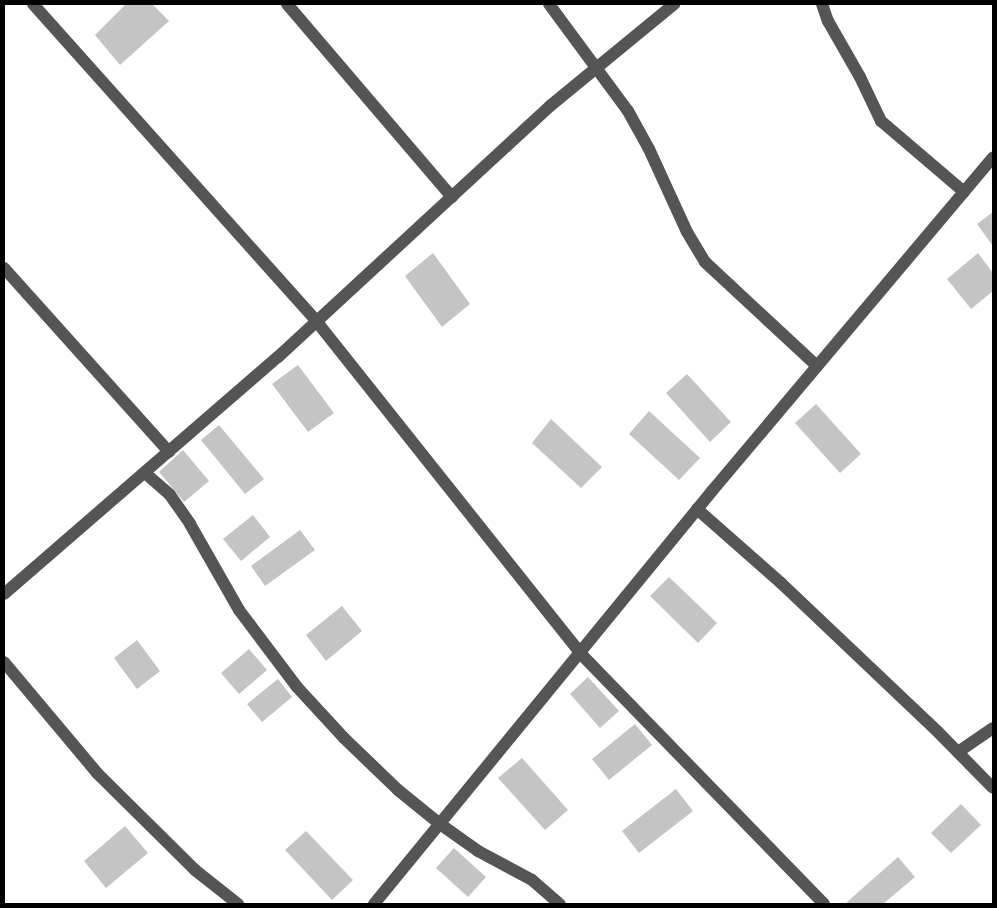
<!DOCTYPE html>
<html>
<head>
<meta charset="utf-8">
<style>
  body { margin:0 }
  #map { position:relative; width:997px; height:908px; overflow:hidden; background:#fff; font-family:"Space Grotesk",sans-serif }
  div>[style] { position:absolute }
  .building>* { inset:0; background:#c4c4c4 }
  .minor>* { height:12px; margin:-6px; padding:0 6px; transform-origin:6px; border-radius:6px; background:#555 }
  span { translate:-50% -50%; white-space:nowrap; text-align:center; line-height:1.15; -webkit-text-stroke:5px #fff; paint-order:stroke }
  .frame { position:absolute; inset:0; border:5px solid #000; pointer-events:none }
</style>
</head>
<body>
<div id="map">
  <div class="building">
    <i style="clip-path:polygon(126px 4px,152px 4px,169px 21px,120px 65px,95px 35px)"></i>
    <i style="clip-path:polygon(993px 212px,993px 246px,977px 224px)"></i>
    <i style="clip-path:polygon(433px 253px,470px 304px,442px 327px,405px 276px)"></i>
    <i style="clip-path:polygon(978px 253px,993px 273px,993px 291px,971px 309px,947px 279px)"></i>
    <i style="clip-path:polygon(298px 365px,334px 413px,308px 432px,272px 384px)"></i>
    <i style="clip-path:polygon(687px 374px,731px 422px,710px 442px,666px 393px)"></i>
    <i style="clip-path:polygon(816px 404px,861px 454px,840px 473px,795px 423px)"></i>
    <i style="clip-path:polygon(649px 411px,700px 458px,679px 480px,629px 434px)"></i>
    <i style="clip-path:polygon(551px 419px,602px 467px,581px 488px,532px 443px)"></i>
    <i style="clip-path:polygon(219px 425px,264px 479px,245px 494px,201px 440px)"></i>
    <i style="clip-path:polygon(183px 450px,209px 481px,184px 502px,159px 472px)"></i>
    <i style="clip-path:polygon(253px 515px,270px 537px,241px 561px,223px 539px)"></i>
    <i style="clip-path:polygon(300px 530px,315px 550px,265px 586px,251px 566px)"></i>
    <i style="clip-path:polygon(669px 577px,717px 623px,698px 643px,650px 596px)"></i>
    <i style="clip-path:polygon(342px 606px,362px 631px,326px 661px,306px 635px)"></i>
    <i style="clip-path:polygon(137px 640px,160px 671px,137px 689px,114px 658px)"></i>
    <i style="clip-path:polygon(249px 649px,267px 670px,239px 694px,221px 673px)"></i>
    <i style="clip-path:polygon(588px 677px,619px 711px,600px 728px,570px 694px)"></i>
    <i style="clip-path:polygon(278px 679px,292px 697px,262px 722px,247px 704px)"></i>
    <i style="clip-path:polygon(635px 724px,652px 745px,609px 780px,592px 759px)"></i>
    <i style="clip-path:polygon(522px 758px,568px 810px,545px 830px,498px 778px)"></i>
    <i style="clip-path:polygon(676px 789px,693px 811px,639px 853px,622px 831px)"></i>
    <i style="clip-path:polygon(961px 804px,981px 825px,951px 853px,931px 833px)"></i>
    <i style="clip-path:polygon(125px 826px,148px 853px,106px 888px,84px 861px)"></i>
    <i style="clip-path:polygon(306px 831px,353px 880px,332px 900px,285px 850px)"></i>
    <i style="clip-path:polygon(454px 848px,486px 877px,468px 897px,436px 868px)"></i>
    <i style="clip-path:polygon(898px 857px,915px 877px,883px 904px,848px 904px,847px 902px)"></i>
  </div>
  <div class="minor">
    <i style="left:33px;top:4px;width:426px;rotate:48.2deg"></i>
    <i style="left:317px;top:322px;width:423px;rotate:51.5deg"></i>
    <i style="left:580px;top:653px;width:350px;rotate:45.8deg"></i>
    <i style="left:287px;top:4px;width:254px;rotate:49.5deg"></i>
    <i style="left:549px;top:4px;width:133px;rotate:53.6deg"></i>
    <i style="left:628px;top:111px;width:43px;rotate:61.1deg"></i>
    <i style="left:649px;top:149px;width:91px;rotate:65.4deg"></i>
    <i style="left:687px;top:232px;width:35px;rotate:59deg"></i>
    <i style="left:705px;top:262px;width:153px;rotate:42.9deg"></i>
    <i style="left:822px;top:4px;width:18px;rotate:71deg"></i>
    <i style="left:828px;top:21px;width:64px;rotate:60.3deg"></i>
    <i style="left:860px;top:77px;width:49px;rotate:64.5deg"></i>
    <i style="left:881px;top:121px;width:109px;rotate:40.5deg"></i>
    <i style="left:4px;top:268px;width:247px;rotate:48.1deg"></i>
    <i style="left:145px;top:473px;width:33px;rotate:41deg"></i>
    <i style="left:170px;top:495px;width:35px;rotate:55deg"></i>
    <i style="left:190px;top:524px;width:99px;rotate:60.3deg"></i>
    <i style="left:239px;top:610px;width:96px;rotate:53deg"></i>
    <i style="left:297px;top:687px;width:69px;rotate:47.3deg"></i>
    <i style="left:344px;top:738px;width:75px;rotate:43.9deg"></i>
    <i style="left:398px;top:790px;width:54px;rotate:39deg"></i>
    <i style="left:440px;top:824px;width:47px;rotate:35.4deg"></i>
    <i style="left:478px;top:851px;width:61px;rotate:28.2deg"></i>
    <i style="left:532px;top:880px;width:37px;rotate:41deg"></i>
    <i style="left:697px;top:509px;width:112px;rotate:41.4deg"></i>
    <i style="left:781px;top:583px;width:216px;rotate:43.5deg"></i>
    <i style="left:938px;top:732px;width:78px;rotate:45.5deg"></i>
    <i style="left:4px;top:594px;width:362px;rotate:-40.9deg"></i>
    <i style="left:278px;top:357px;width:370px;rotate:-42.7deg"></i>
    <i style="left:550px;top:106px;width:161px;rotate:-39.4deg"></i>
    <i style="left:4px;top:662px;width:145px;rotate:50deg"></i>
    <i style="left:97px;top:773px;width:138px;rotate:44.7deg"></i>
    <i style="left:195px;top:870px;width:55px;rotate:38.3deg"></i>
    <i style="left:958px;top:752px;width:42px;rotate:-34.4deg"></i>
    <i style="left:374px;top:904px;width:534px;rotate:-50.7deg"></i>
    <i style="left:712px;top:491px;width:436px;rotate:-49.9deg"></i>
  </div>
  <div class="frame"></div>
</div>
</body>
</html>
